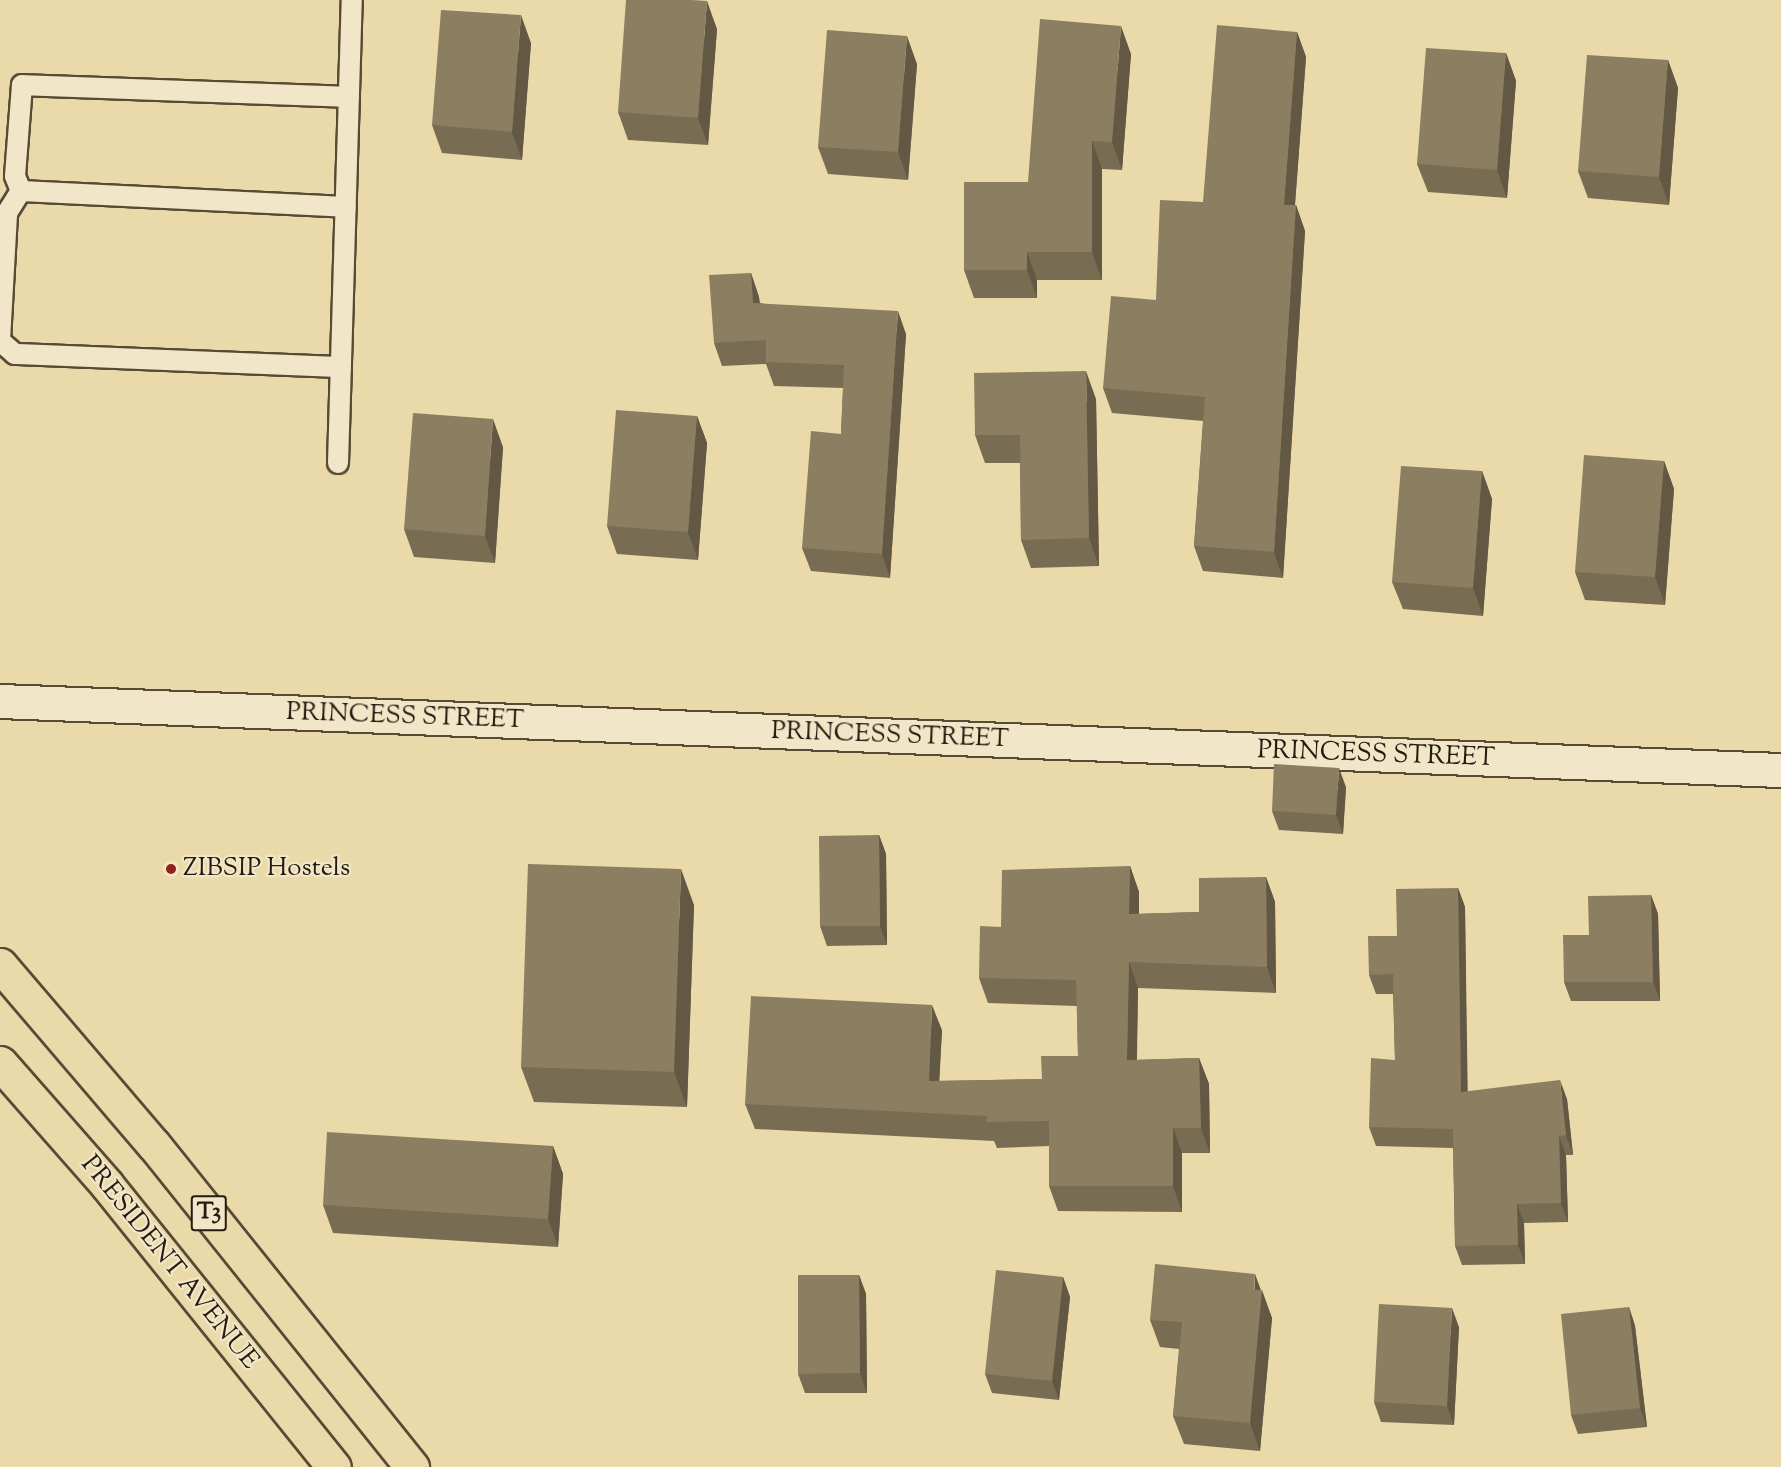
<!DOCTYPE html>
<html>
<head>
<meta charset="utf-8">
<style>
  body { margin:0 }
  #map { position:relative; width:1781px; height:1467px; overflow:hidden; background:#eadaaa; font-family:"Sorts Mill Goudy",serif }
  div>[style] { position:absolute }
  .roads { filter:drop-shadow(2px 0 #574b36) drop-shadow(-2px 0 #574b36) drop-shadow(0 2px #574b36) drop-shadow(0 -2px #574b36) }
  .lane>* { height:20px; margin:-10px; padding:0 10px; transform-origin:10px; border-radius:10px; background:#f1e7c8 }
  .street>* { height:33px; margin:-16.5px; padding:0 16.5px; transform-origin:16.5px; border-radius:16.5px; background:#f1e7c8 }
  .highway>* { height:33px; margin:-16.5px; padding:0 16.5px; transform-origin:16.5px; border-radius:16.5px; background:#eadaaa }
  .wall>* { inset:0; background:#786c53 }
  .shaded-wall>* { inset:0; background:#625843 }
  .building>* { inset:0; background:#8c7e60 }
  .dots>* { width:16px; height:16px; translate:-50% -50%; box-sizing:border-box; border:3px solid #f1e7c8; border-radius:50% }
  span { translate:-50% -50%; white-space:nowrap; text-align:center; line-height:1.15; -webkit-text-stroke:4.5px #f1e7c8; paint-order:stroke }
  .shield-label span { padding:2px 4px; background:#f1e7c8; border:2px solid; border-radius:4px; -webkit-text-stroke-width:0 }
  .shield-label { font-size:24px; color:#261b10; font-weight:700 }
  .street-label { font-size:26px; color:#261b10 }
  .poi-label { font-size:26px; color:#261b10 }
  .left { translate:0 -50%; text-align:left }
</style>
</head>
<body>
<div id="map">
  <div class="roads">
    <div class="lane">
      <i style="left:21px;top:191px;width:325px;rotate:2.8deg"></i>
      <i style="left:0;top:340px;width:127px;rotate:-86.8deg"></i>
      <i style="left:7px;top:213px;width:26px;rotate:-58deg"></i>
      <i style="left:21px;top:191px;width:16px;rotate:-112deg"></i>
      <i style="left:15px;top:176px;width:91px;rotate:-85.6deg"></i>
      <i style="left:22px;top:85px;width:327px;rotate:2.1deg"></i>
      <i style="left:0;top:341px;width:20px;rotate:41deg"></i>
      <i style="left:15px;top:354px;width:326px;rotate:2.3deg"></i>
      <i style="left:338px;top:463px;width:463px;rotate:-88.3deg"></i>
    </div>
    <div class="street">
      <i style="left:0;top:701px;width:1782px;rotate:2.22deg"></i>
    </div>
    <div class="highway">
      <i style="left:0;top:965px;width:237px;rotate:49.5deg"></i>
      <i style="left:154px;top:1145px;width:413px;rotate:51.3deg"></i>
      <i style="left:0;top:1063px;width:162px;rotate:48.7deg"></i>
      <i style="left:107px;top:1185px;width:362px;rotate:51.2deg"></i>
    </div>
  </div>
  <div class="wall">
    <i style="clip-path:polygon(717px 29px,708px 145px,628px 140px,618px 112px)"></i>
    <i style="clip-path:polygon(1297px 32px,1306px 57px,1295px 205px,1296px 205px,1305px 231px,1283px 578px,1203px 571px,1194px 546px,1203px 421px,1112px 413px,1103px 388px,1156px 300px,1203px 202px)"></i>
    <i style="clip-path:polygon(531px 43px,522px 160px,442px 153px,432px 125px)"></i>
    <i style="clip-path:polygon(1506px 53px,1516px 81px,1507px 198px,1428px 192px,1417px 164px)"></i>
    <i style="clip-path:polygon(1131px 54px,1122px 170px,1102px 169px,1102px 280px,1037px 280px,1037px 298px,974px 298px,964px 270px,1028px 182px)"></i>
    <i style="clip-path:polygon(1668px 60px,1678px 88px,1669px 205px,1588px 198px,1578px 171px)"></i>
    <i style="clip-path:polygon(917px 64px,908px 180px,828px 174px,818px 147px)"></i>
    <i style="clip-path:polygon(751px 273px,759px 297px,760px 303px,906px 334px,890px 578px,811px 571px,802px 548px,841px 434px,843px 388px,774px 386px,766px 364px,722px 366px,714px 343px)"></i>
    <i style="clip-path:polygon(1096px 399px,1099px 566px,1031px 568px,1021px 540px,1020px 463px,985px 463px,975px 435px)"></i>
    <i style="clip-path:polygon(697px 416px,707px 443px,698px 560px,617px 554px,607px 526px)"></i>
    <i style="clip-path:polygon(503px 447px,495px 563px,414px 557px,404px 529px)"></i>
    <i style="clip-path:polygon(1664px 461px,1674px 489px,1665px 605px,1585px 600px,1575px 572px)"></i>
    <i style="clip-path:polygon(1482px 471px,1492px 499px,1483px 616px,1403px 609px,1392px 582px)"></i>
    <i style="clip-path:polygon(1346px 787px,1343px 834px,1279px 830px,1272px 811px)"></i>
    <i style="clip-path:polygon(879px 835px,886px 854px,887px 945px,827px 946px,820px 926px)"></i>
    <i style="clip-path:polygon(1130px 866px,1139px 892px,1139px 914px,1199px 912px,1266px 877px,1275px 902px,1276px 993px,1138px 988px,1137px 1060px,1199px 1058px,1209px 1084px,1210px 1153px,1182px 1153px,1182px 1212px,1058px 1211px,1049px 1186px,1049px 1146px,997px 1148px,994px 1141px,755px 1129px,745px 1104px,942px 1030px,939px 1081px,1042px 1079px,1078px 1056px,1077px 1006px,988px 1003px,979px 978px,1001px 927px)"></i>
    <i style="clip-path:polygon(1458px 888px,1465px 907px,1467px 1091px,1567px 1099px,1573px 1155px,1566px 1155px,1568px 1222px,1524px 1223px,1525px 1264px,1462px 1265px,1455px 1246px,1453px 1148px,1376px 1146px,1369px 1127px,1395px 1060px,1393px 994px,1376px 994px,1369px 975px,1397px 936px)"></i>
    <i style="clip-path:polygon(1651px 895px,1658px 914px,1660px 1001px,1571px 1001px,1564px 982px)"></i>
    <i style="clip-path:polygon(694px 905px,687px 1107px,534px 1102px,521px 1067px)"></i>
    <i style="clip-path:polygon(553px 1146px,563px 1174px,558px 1247px,333px 1233px,323px 1205px)"></i>
    <i style="clip-path:polygon(859px 1275px,866px 1294px,867px 1393px,805px 1393px,798px 1374px)"></i>
    <i style="clip-path:polygon(1063px 1277px,1070px 1297px,1059px 1400px,992px 1393px,985px 1374px)"></i>
    <i style="clip-path:polygon(1261px 1290px,1272px 1318px,1260px 1451px,1184px 1444px,1173px 1416px,1179px 1349px,1160px 1347px,1150px 1320px)"></i>
    <i style="clip-path:polygon(1629px 1307px,1635px 1326px,1647px 1427px,1578px 1434px,1571px 1415px)"></i>
    <i style="clip-path:polygon(1459px 1327px,1454px 1425px,1381px 1422px,1374px 1402px)"></i>
  </div>
  <div class="shaded-wall">
    <i style="clip-path:polygon(707px 1px,717px 29px,708px 145px,698px 118px)"></i>
    <i style="clip-path:polygon(521px 15px,531px 43px,522px 160px,512px 132px)"></i>
    <i style="clip-path:polygon(1121px 26px,1131px 54px,1122px 170px,1112px 142px)"></i>
    <i style="clip-path:polygon(1297px 32px,1306px 57px,1293px 230px,1284px 205px)"></i>
    <i style="clip-path:polygon(907px 36px,917px 64px,908px 180px,898px 152px)"></i>
    <i style="clip-path:polygon(1506px 53px,1516px 81px,1507px 198px,1497px 170px)"></i>
    <i style="clip-path:polygon(1668px 60px,1678px 88px,1669px 205px,1659px 177px)"></i>
    <i style="clip-path:polygon(1092px 141px,1102px 169px,1102px 280px,1092px 252px)"></i>
    <i style="clip-path:polygon(1296px 205px,1305px 231px,1283px 578px,1274px 552px)"></i>
    <i style="clip-path:polygon(1027px 252px,1037px 280px,1037px 298px,1027px 270px)"></i>
    <i style="clip-path:polygon(751px 273px,759px 297px,761px 326px,753px 303px)"></i>
    <i style="clip-path:polygon(898px 311px,906px 334px,890px 578px,882px 554px)"></i>
    <i style="clip-path:polygon(1086px 371px,1096px 399px,1099px 566px,1089px 538px)"></i>
    <i style="clip-path:polygon(697px 416px,707px 443px,698px 560px,688px 532px)"></i>
    <i style="clip-path:polygon(493px 419px,503px 447px,495px 563px,485px 536px)"></i>
    <i style="clip-path:polygon(1664px 461px,1674px 489px,1665px 605px,1655px 577px)"></i>
    <i style="clip-path:polygon(1482px 471px,1492px 499px,1483px 616px,1473px 588px)"></i>
    <i style="clip-path:polygon(1339px 768px,1346px 787px,1343px 834px,1336px 815px)"></i>
    <i style="clip-path:polygon(879px 835px,886px 854px,887px 945px,880px 926px)"></i>
    <i style="clip-path:polygon(1130px 866px,1139px 892px,1139px 939px,1129px 914px)"></i>
    <i style="clip-path:polygon(681px 869px,694px 905px,687px 1107px,674px 1072px)"></i>
    <i style="clip-path:polygon(1266px 877px,1275px 902px,1276px 993px,1267px 967px)"></i>
    <i style="clip-path:polygon(1458px 888px,1465px 907px,1468px 1111px,1461px 1092px)"></i>
    <i style="clip-path:polygon(1651px 895px,1658px 914px,1660px 1001px,1653px 982px)"></i>
    <i style="clip-path:polygon(1129px 962px,1138px 988px,1136px 1085px,1127px 1060px)"></i>
    <i style="clip-path:polygon(932px 1005px,942px 1030px,938px 1106px,929px 1081px)"></i>
    <i style="clip-path:polygon(1199px 1058px,1209px 1084px,1210px 1153px,1201px 1128px)"></i>
    <i style="clip-path:polygon(1560px 1080px,1567px 1099px,1573px 1155px,1566px 1135px)"></i>
    <i style="clip-path:polygon(1173px 1128px,1182px 1153px,1182px 1212px,1173px 1186px)"></i>
    <i style="clip-path:polygon(1559px 1136px,1566px 1155px,1568px 1222px,1561px 1203px)"></i>
    <i style="clip-path:polygon(553px 1146px,563px 1174px,558px 1247px,548px 1219px)"></i>
    <i style="clip-path:polygon(1517px 1204px,1524px 1223px,1525px 1264px,1518px 1245px)"></i>
    <i style="clip-path:polygon(1255px 1274px,1262px 1293px,1262px 1290px,1272px 1318px,1260px 1451px,1250px 1423px)"></i>
    <i style="clip-path:polygon(859px 1275px,866px 1294px,867px 1393px,860px 1373px)"></i>
    <i style="clip-path:polygon(1063px 1277px,1070px 1297px,1059px 1400px,1052px 1381px)"></i>
    <i style="clip-path:polygon(1629px 1307px,1635px 1326px,1647px 1427px,1640px 1408px)"></i>
    <i style="clip-path:polygon(1452px 1308px,1459px 1327px,1454px 1425px,1447px 1406px)"></i>
  </div>
  <div class="building">
    <i style="clip-path:polygon(626px 0,692px 0,707px 1px,698px 118px,618px 112px)"></i>
    <i style="clip-path:polygon(441px 10px,521px 15px,512px 132px,432px 125px)"></i>
    <i style="clip-path:polygon(1040px 19px,1121px 26px,1112px 142px,1092px 141px,1092px 252px,1027px 252px,1027px 270px,964px 270px,964px 182px,1028px 182px)"></i>
    <i style="clip-path:polygon(1217px 25px,1297px 32px,1284px 205px,1296px 205px,1274px 552px,1194px 546px,1205px 397px,1103px 388px,1111px 296px,1156px 300px,1160px 200px,1203px 202px)"></i>
    <i style="clip-path:polygon(827px 30px,907px 36px,898px 152px,818px 147px)"></i>
    <i style="clip-path:polygon(1426px 48px,1506px 53px,1497px 170px,1417px 164px)"></i>
    <i style="clip-path:polygon(1587px 55px,1668px 60px,1659px 177px,1578px 171px)"></i>
    <i style="clip-path:polygon(751px 273px,753px 303px,898px 311px,882px 554px,802px 548px,811px 431px,841px 434px,844px 365px,766px 362px,766px 340px,714px 343px,709px 275px)"></i>
    <i style="clip-path:polygon(1086px 371px,1089px 538px,1021px 540px,1020px 435px,975px 435px,974px 373px)"></i>
    <i style="clip-path:polygon(616px 410px,697px 416px,688px 532px,607px 526px)"></i>
    <i style="clip-path:polygon(413px 413px,493px 419px,485px 536px,404px 529px)"></i>
    <i style="clip-path:polygon(1584px 455px,1664px 461px,1655px 577px,1575px 572px)"></i>
    <i style="clip-path:polygon(1401px 466px,1482px 471px,1473px 588px,1392px 582px)"></i>
    <i style="clip-path:polygon(1274px 764px,1339px 768px,1336px 815px,1272px 811px)"></i>
    <i style="clip-path:polygon(879px 835px,880px 926px,820px 926px,819px 836px)"></i>
    <i style="clip-path:polygon(528px 864px,681px 869px,674px 1072px,521px 1067px)"></i>
    <i style="clip-path:polygon(1130px 866px,1129px 914px,1199px 912px,1199px 878px,1266px 877px,1267px 967px,1129px 962px,1127px 1060px,1199px 1058px,1201px 1128px,1173px 1128px,1173px 1186px,1049px 1186px,1049px 1121px,987px 1122px,987px 1116px,745px 1104px,751px 996px,932px 1005px,929px 1081px,1042px 1079px,1041px 1056px,1078px 1056px,1076px 980px,979px 978px,980px 926px,1001px 927px,1002px 870px)"></i>
    <i style="clip-path:polygon(1458px 888px,1461px 1092px,1560px 1080px,1566px 1135px,1559px 1136px,1561px 1203px,1517px 1204px,1518px 1245px,1455px 1246px,1453px 1129px,1369px 1127px,1371px 1058px,1395px 1060px,1393px 974px,1369px 975px,1368px 936px,1397px 936px,1396px 889px)"></i>
    <i style="clip-path:polygon(1651px 895px,1653px 982px,1564px 982px,1563px 935px,1589px 935px,1588px 896px)"></i>
    <i style="clip-path:polygon(327px 1132px,553px 1146px,548px 1219px,323px 1205px)"></i>
    <i style="clip-path:polygon(1155px 1264px,1255px 1274px,1254px 1290px,1262px 1290px,1250px 1423px,1173px 1416px,1182px 1322px,1150px 1320px)"></i>
    <i style="clip-path:polygon(996px 1270px,1063px 1277px,1052px 1381px,985px 1374px)"></i>
    <i style="clip-path:polygon(798px 1275px,859px 1275px,860px 1373px,798px 1374px)"></i>
    <i style="clip-path:polygon(1379px 1304px,1452px 1308px,1447px 1406px,1374px 1402px)"></i>
    <i style="clip-path:polygon(1629px 1307px,1640px 1408px,1571px 1415px,1561px 1314px)"></i>
  </div>
  <div class="dots">
    <i style="left:171px;top:869px;background:#8f2418"></i>
  </div>
  <div class="shield-label">
    <span style="left:209px;top:1213px">T3</span>
  </div>
  <div class="street-label">
    <span style="left:405px;top:717px;rotate:2deg">PRINCESS STREET</span>
    <span style="left:890px;top:736px;rotate:2deg">PRINCESS STREET</span>
    <span style="left:1376px;top:755px;rotate:2deg">PRINCESS STREET</span>
    <span style="left:169px;top:1263px;rotate:51deg">PRESIDENT AVENUE</span>
  </div>
  <div class="poi-label">
    <span class="left" style="left:183px;top:869px">ZIBSIP Hostels</span>
  </div>
</div>
</body>
</html>
